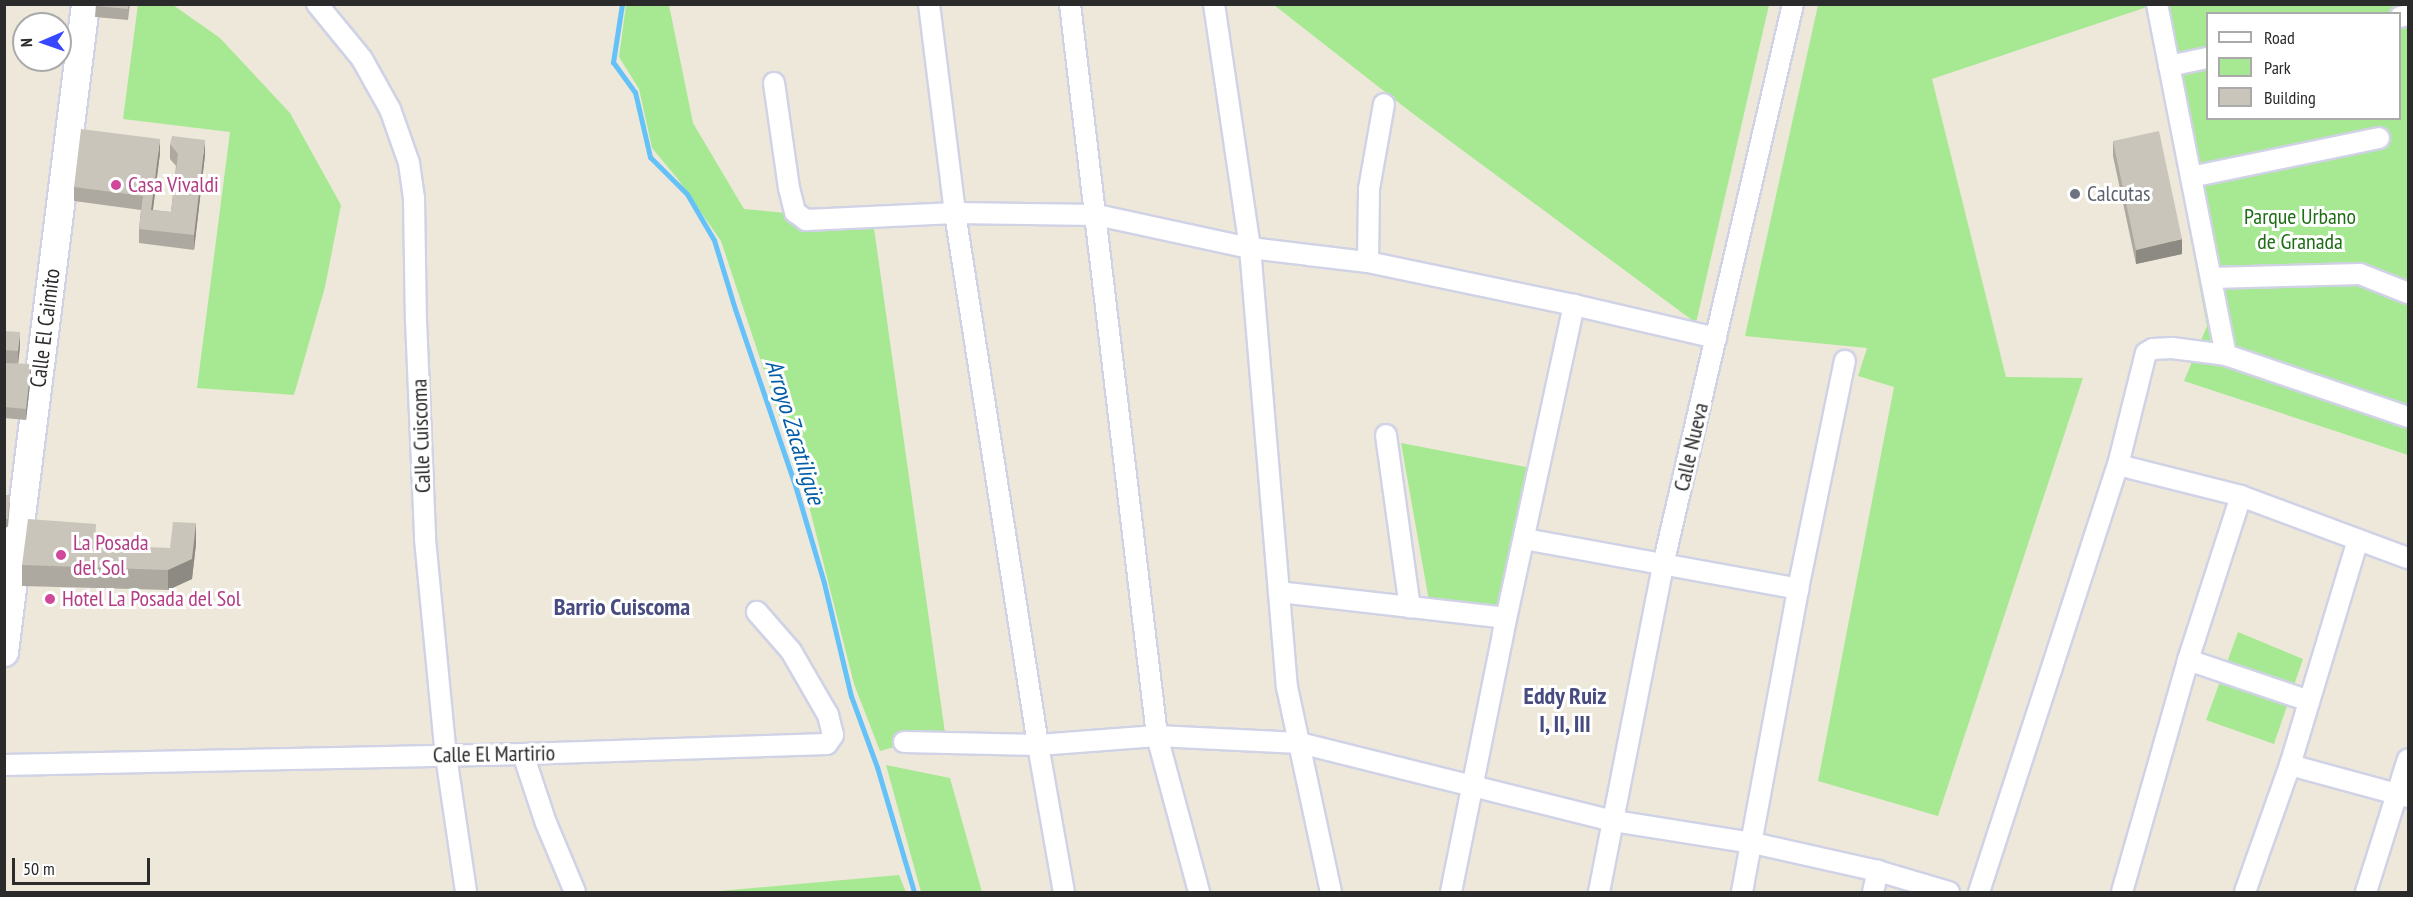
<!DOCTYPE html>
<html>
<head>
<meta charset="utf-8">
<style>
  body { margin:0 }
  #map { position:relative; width:2413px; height:897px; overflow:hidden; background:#eee8db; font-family:"PT Sans Narrow",sans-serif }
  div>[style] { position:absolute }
  .green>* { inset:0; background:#a7e993 }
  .stream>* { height:5px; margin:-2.5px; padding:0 2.5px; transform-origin:2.5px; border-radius:2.5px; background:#65c2f9 }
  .roads { filter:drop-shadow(2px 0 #d0d2e5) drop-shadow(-2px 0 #d0d2e5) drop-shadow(0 2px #d0d2e5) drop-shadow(0 -2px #d0d2e5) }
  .street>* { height:20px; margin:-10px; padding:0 10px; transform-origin:10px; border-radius:10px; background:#fff }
  .secondary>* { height:27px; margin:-13.5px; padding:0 13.5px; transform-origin:13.5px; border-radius:13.5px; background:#fff }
  .wall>* { inset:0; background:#ada9a1 }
  .shaded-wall>* { inset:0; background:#8d8a83 }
  .building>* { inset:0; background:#c9c5bb }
  .dots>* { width:16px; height:16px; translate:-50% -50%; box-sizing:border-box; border:3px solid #fff; border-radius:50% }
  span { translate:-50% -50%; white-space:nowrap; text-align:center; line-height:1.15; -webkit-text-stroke:6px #fff; paint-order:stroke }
  .hotel-label { font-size:22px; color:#b23c85 }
  .left { translate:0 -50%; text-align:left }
  .worship-label { font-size:22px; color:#5b616d }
  .park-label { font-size:22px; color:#1d6e14 }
  .street-label { font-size:22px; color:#2b2b2b }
  .water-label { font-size:24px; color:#025ca7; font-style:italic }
  .neighbourhood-label { font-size:24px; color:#474b7f; font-weight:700 }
  .frame { position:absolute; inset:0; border:6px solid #2b2b2b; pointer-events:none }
  .legend { position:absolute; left:2206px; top:12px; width:195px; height:108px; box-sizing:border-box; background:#fff; border:2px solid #aaa; margin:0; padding:8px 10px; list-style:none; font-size:18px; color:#2b2b2b }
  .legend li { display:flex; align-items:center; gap:12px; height:30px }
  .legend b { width:30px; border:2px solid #aaa }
  .north { position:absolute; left:12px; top:12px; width:60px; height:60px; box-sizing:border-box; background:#fff; border:2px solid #aaa; border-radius:50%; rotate:268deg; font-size:16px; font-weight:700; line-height:24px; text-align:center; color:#2b2b2b }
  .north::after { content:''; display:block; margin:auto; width:21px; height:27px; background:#3747ff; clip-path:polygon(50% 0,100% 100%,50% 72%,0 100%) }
  .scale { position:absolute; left:12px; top:858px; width:138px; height:27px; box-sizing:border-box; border:3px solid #2b2b2b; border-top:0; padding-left:8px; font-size:18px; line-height:21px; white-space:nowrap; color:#2b2b2b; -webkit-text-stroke:4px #fff; paint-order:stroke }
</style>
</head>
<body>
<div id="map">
  <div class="green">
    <i style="clip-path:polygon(138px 4px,173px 5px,220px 38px,290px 113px,341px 205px,325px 287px,294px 395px,197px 388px,230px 132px,123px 119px)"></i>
    <i style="clip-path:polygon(626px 5px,669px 5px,693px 123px,744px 209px,873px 221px,945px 733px,880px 751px,854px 684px,809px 506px,721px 241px,677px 178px,652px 148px,639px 89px,619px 57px)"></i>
    <i style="clip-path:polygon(1274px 5px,1769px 5px,1696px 323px,1412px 113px)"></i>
    <i style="clip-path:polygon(evenodd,1818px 5px,2408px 5px,2408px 455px,2184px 381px,2207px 326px,2147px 7px,1932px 79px,2006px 377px,2083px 378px,1938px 816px,1818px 781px,1894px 387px,1858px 376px,1867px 348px,1745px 336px,1818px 5px,2208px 14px,2400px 14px,2400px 118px,2208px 118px,2208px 14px)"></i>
    <i style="clip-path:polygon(1401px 443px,1531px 468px,1500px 608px,1429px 601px)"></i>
    <i style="clip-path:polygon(2238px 632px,2303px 659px,2274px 744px,2206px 720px)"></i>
    <i style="clip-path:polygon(886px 765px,950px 778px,982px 892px,921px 892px)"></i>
    <i style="clip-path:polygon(899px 875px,906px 892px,708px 892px)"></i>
  </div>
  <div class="stream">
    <i style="left:622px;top:4px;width:59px;rotate:98.8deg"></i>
    <i style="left:613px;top:62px;width:37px;rotate:54deg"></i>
    <i style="left:635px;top:92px;width:67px;rotate:77deg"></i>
    <i style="left:650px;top:157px;width:52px;rotate:45deg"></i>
    <i style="left:687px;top:194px;width:53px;rotate:59.6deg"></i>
    <i style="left:714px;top:240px;width:72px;rotate:73.1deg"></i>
    <i style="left:735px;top:309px;width:186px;rotate:71.2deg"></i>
    <i style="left:795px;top:485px;width:102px;rotate:73.5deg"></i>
    <i style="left:824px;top:583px;width:116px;rotate:76.6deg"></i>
    <i style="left:851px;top:696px;width:76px;rotate:69.9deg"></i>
    <i style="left:877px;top:767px;width:130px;rotate:73.5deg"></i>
  </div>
  <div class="roads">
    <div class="street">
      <i style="left:317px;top:4px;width:71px;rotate:50.7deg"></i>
      <i style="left:362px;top:59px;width:57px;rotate:60.8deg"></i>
      <i style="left:390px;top:109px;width:57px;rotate:70.6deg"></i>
      <i style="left:409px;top:163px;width:35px;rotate:82deg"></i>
      <i style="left:414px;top:198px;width:122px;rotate:89.1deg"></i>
      <i style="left:416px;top:320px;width:219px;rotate:87.6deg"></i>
      <i style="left:425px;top:539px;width:218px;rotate:84.5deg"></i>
      <i style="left:446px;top:756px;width:137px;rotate:81.6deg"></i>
      <i style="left:929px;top:4px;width:211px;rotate:82.9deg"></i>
      <i style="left:955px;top:213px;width:538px;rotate:81.13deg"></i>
      <i style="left:1038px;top:745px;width:149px;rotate:80deg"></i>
      <i style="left:1070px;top:4px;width:737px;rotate:83.22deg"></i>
      <i style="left:1157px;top:736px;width:162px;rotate:74.9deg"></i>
      <i style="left:1214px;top:4px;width:247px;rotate:81.6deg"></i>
      <i style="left:1250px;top:248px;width:441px;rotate:85.2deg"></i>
      <i style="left:1287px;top:687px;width:210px;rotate:77.9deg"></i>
      <i style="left:2157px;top:4px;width:358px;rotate:78.9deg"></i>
      <i style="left:2400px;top:17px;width:8px;rotate:-14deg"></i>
      <i style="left:2169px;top:66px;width:40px;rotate:-12deg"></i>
      <i style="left:774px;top:83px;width:106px;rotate:81.9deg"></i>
      <i style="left:789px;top:188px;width:25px;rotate:76deg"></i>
      <i style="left:795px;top:212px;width:14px;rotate:36deg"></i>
      <i style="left:806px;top:220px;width:149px;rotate:-2.7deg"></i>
      <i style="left:955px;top:213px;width:142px;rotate:0.8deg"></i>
      <i style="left:1097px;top:215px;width:157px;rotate:12.2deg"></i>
      <i style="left:1250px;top:248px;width:119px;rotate:6.8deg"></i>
      <i style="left:1368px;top:262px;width:210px;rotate:11.8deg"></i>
      <i style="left:1574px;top:305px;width:146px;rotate:13.1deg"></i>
      <i style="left:2191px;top:177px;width:192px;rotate:-11.7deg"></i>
      <i style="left:1368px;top:262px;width:73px;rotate:-89.2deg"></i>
      <i style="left:1369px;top:189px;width:86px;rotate:-80deg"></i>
      <i style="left:2211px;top:278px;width:149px;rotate:-1.5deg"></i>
      <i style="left:2360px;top:274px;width:52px;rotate:21.6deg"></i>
      <i style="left:1386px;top:435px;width:174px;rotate:82.1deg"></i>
      <i style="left:2118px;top:465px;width:127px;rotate:14.1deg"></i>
      <i style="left:2241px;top:496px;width:178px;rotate:20.4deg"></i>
      <i style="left:1524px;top:539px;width:279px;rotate:10.3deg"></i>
      <i style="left:1279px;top:592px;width:228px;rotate:6.5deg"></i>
      <i style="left:2188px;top:660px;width:128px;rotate:18.7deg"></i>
      <i style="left:904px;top:742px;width:134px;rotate:1.3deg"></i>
      <i style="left:1038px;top:745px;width:119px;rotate:-4.3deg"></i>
      <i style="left:1157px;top:736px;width:143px;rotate:2.8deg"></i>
      <i style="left:1300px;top:743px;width:324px;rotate:14deg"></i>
      <i style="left:1614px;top:821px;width:141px;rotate:9deg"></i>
      <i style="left:1753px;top:843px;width:128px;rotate:12.6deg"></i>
      <i style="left:1878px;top:871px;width:74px;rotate:16.5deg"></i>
      <i style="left:523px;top:754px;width:73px;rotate:71.6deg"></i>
      <i style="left:546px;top:823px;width:75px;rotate:67.2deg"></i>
      <i style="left:4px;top:765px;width:519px;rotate:-1.21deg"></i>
      <i style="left:523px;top:754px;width:304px;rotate:-1.9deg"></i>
      <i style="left:827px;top:744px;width:11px;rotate:-56deg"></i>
      <i style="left:833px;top:735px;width:21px;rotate:-104deg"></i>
      <i style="left:828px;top:715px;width:74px;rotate:-120deg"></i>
      <i style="left:791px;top:651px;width:52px;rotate:-131.1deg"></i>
      <i style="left:2290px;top:765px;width:122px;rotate:15.2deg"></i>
      <i style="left:1451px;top:892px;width:264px;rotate:-78.6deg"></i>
      <i style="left:1503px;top:633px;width:336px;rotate:-77.8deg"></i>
      <i style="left:1599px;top:892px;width:333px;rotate:-78.9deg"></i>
      <i style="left:1663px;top:565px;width:576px;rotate:-76.95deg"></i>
      <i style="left:1742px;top:892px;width:308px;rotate:-79.5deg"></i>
      <i style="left:1798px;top:589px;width:233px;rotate:-78.4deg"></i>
      <i style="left:1873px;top:892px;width:22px;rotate:-77deg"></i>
      <i style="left:1979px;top:892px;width:449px;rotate:-72deg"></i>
      <i style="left:2118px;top:465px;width:115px;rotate:-76deg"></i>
      <i style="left:2146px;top:353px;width:8px;rotate:-30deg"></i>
      <i style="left:2153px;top:349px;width:19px;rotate:-3deg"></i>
      <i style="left:2172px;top:348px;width:54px;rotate:7.4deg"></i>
      <i style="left:2226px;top:355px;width:192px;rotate:18.8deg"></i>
      <i style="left:2122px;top:892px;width:241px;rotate:-74.1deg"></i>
      <i style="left:2188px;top:660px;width:172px;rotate:-72.1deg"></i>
      <i style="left:2245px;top:892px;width:135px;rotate:-70.5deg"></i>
      <i style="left:2290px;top:765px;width:235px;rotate:-73.2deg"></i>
      <i style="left:2366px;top:892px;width:139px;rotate:-72.5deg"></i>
    </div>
    <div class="secondary">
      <i style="left:4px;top:652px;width:653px;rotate:-82.87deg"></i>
    </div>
  </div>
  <div class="wall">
    <i style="clip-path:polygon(96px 4px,130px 4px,128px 20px,95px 17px)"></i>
    <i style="clip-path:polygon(2113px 141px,2182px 254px,2136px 264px,2113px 156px)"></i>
    <i style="clip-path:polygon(170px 144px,205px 155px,194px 250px,139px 243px,139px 229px,141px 210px,74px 201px,74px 187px,160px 153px,153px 210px,171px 212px,176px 166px,170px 159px)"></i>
    <i style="clip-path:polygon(4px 331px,20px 346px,18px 364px,31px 375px,26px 420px,4px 418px)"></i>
    <i style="clip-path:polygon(4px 495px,10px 503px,8px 527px,4px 526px)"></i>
    <i style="clip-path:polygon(196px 544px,192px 579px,168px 590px,22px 586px,22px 565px,170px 548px)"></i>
  </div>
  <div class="shaded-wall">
    <i style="clip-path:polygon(160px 139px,160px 153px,151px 224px,151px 210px)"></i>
    <i style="clip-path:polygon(205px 140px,205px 155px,194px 250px,194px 235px)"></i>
    <i style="clip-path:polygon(2182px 239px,2182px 254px,2136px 264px,2136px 250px)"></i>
    <i style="clip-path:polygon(20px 332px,20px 346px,18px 365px,18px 351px)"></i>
    <i style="clip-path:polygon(31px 364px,31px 375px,26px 420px,26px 409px)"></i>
    <i style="clip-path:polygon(196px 523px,196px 544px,192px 579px,168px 590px,168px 570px)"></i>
  </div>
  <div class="building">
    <i style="clip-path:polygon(96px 4px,128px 4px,128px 9px,95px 6px)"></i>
    <i style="clip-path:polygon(81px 129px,160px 139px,151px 210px,171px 212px,178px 154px,170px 144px,172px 136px,205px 140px,194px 235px,139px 229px,143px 196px,74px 187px)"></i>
    <i style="clip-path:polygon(2159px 131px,2182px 239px,2136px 250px,2113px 141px)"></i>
    <i style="clip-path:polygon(4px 331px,20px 332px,18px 351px,4px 350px)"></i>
    <i style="clip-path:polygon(4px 363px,31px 364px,26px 409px,4px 407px)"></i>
    <i style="clip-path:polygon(4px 495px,10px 495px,8px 519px,4px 519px)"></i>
    <i style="clip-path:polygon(28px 519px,96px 524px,95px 545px,170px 548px,173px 522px,196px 523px,192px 559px,168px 570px,22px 565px)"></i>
  </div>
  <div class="dots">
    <i style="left:116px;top:185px;background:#d1479c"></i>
    <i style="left:2075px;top:194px;background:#6b7280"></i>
    <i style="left:61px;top:555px;background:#d1479c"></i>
    <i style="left:50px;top:599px;background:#d1479c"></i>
  </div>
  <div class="hotel-label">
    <span class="left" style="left:128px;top:185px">Casa Vivaldi</span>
    <span class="left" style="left:73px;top:555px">La Posada<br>del Sol</span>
    <span class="left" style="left:62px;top:599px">Hotel La Posada del Sol</span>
  </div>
  <div class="worship-label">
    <span class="left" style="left:2087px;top:194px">Calcutas</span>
  </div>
  <div class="park-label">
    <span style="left:2300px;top:229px">Parque Urbano<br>de Granada</span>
  </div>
  <div class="street-label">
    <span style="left:45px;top:328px;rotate:-83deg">Calle El Caimito</span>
    <span style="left:421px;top:436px;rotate:-92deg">Calle Cuiscoma</span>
    <span style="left:1691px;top:447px;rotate:-77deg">Calle Nueva</span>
    <span style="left:494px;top:754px;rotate:-1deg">Calle El Martirio</span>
  </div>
  <div class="water-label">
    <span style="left:795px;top:432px;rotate:73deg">Arroyo Zacatiligüe</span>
  </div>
  <div class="neighbourhood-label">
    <span style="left:622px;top:607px">Barrio Cuiscoma</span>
    <span style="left:1565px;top:710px">Eddy Ruiz<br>I, II, III</span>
  </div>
  <div class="frame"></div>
  <ul class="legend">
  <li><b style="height:8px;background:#fff"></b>Road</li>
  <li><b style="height:16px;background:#a7e993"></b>Park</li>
  <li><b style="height:16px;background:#c9c5bb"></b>Building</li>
  </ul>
  <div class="north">N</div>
  <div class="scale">50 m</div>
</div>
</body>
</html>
